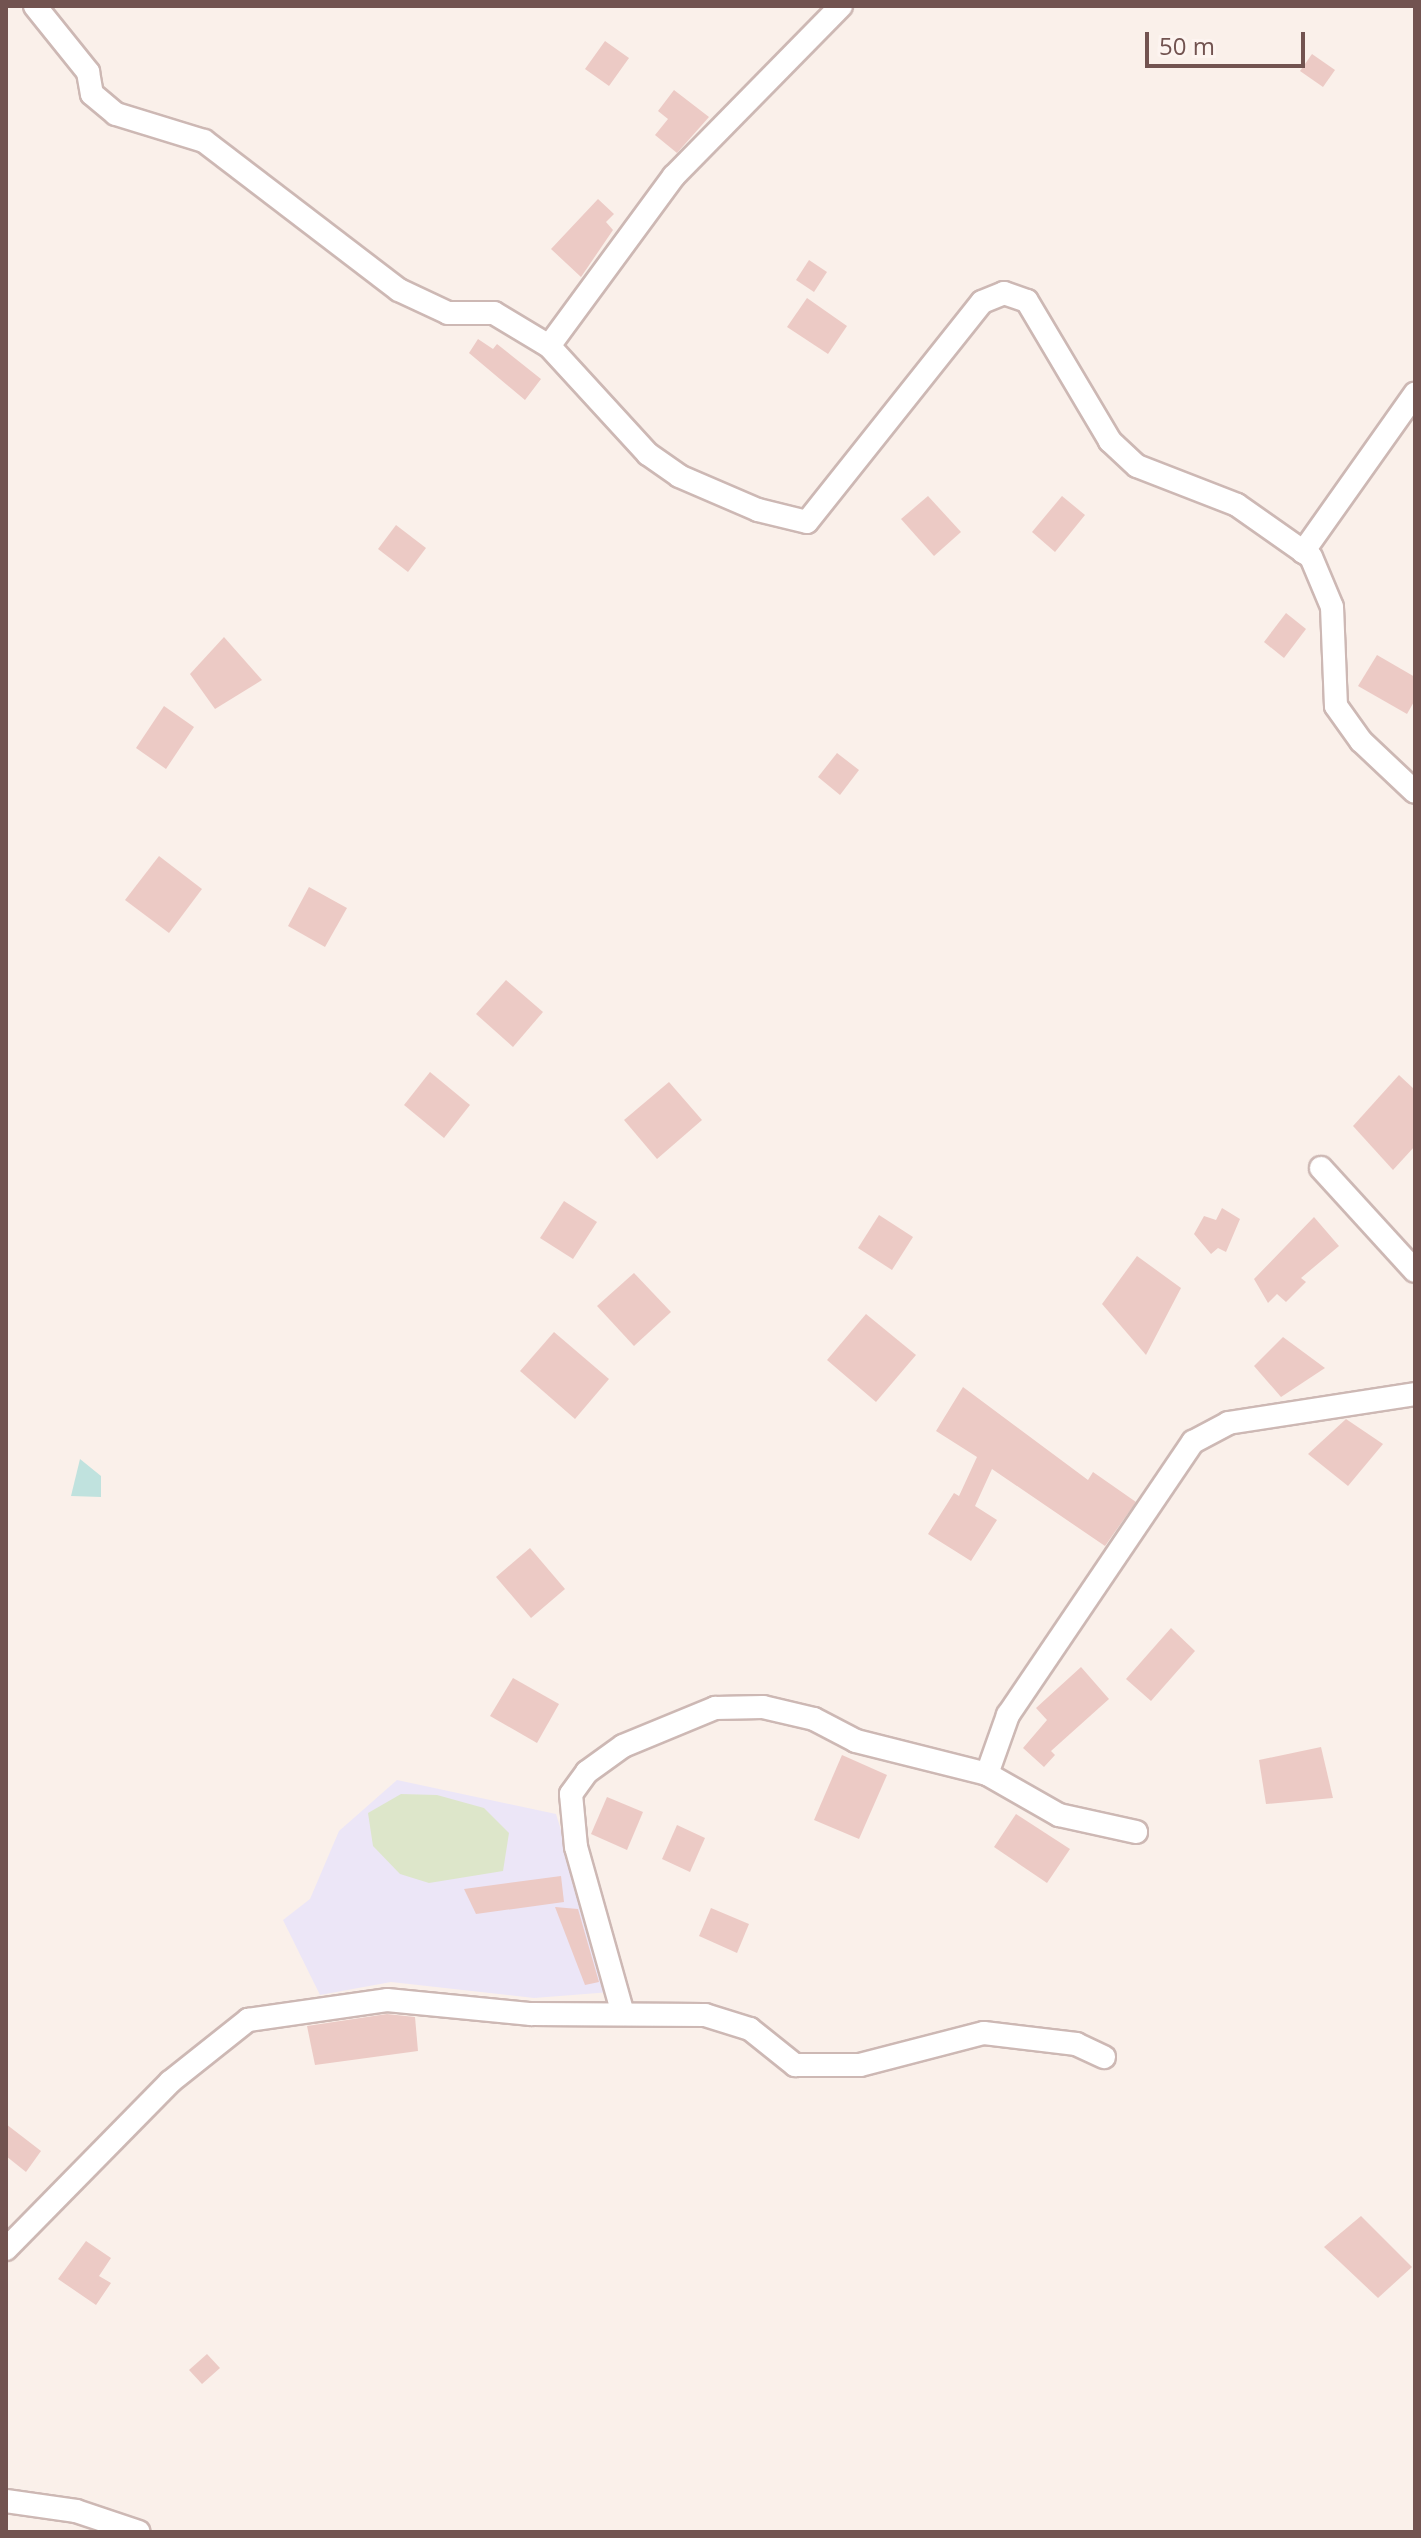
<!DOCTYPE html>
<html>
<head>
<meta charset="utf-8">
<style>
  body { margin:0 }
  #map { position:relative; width:1421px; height:2538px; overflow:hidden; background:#faf0ea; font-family:"Open Sans",sans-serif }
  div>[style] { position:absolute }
  .education>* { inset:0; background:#ece6f7 }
  .green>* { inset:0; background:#dde6ca }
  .water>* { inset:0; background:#c0e2de }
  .building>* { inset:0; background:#eccac5 }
  .roads { filter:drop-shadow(2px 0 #cdb8b4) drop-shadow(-2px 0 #cdb8b4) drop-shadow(0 2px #cdb8b4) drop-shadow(0 -2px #cdb8b4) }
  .street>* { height:22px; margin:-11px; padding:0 11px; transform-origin:11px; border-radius:11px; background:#fff }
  span { translate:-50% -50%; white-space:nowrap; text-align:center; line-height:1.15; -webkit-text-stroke:7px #fdf4f0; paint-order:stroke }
  .frame { position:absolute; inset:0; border:8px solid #725350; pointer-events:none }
  .scale { position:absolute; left:1145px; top:32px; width:160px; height:36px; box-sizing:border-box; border:4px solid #725350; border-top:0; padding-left:10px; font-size:24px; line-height:28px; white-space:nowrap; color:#725350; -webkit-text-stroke:6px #fdf4f0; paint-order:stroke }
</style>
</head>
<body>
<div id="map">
  <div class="education">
    <i style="clip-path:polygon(397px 1780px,556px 1814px,611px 1992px,534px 1998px,391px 1982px,320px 1995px,283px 1920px,310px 1899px,339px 1831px)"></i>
  </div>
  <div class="green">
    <i style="clip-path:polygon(401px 1794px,437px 1795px,484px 1808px,509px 1833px,503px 1871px,429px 1883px,400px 1874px,373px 1846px,368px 1813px)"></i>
  </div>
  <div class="water">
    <i style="clip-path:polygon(80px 1459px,101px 1476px,101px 1497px,71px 1496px)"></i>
  </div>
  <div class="building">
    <i style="clip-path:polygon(605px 41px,629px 58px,609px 86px,585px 69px)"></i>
    <i style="clip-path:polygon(1312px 54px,1335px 70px,1323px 87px,1300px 71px)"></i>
    <i style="clip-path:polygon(674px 90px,709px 117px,677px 153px,655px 135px,668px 119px,658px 111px)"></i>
    <i style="clip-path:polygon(598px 199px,614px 214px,606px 222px,613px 230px,581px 277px,551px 249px)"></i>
    <i style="clip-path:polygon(809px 260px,827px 272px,814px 292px,796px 280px)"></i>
    <i style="clip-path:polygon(807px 298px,847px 326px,828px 354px,787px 327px)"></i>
    <i style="clip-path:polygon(478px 339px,493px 349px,497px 344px,541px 379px,525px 400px,469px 353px)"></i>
    <i style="clip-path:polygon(928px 496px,961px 532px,934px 556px,901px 519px)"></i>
    <i style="clip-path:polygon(1062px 496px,1085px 515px,1055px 552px,1032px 532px)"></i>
    <i style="clip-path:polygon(396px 525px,426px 548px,408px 572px,378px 549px)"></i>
    <i style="clip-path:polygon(1286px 613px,1306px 629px,1284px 658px,1264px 642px)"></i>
    <i style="clip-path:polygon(224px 637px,262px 680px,215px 709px,190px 674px)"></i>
    <i style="clip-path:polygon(1377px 655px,1415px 677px,1415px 700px,1407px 714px,1358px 686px)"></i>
    <i style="clip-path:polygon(164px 706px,194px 727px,166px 769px,136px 748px)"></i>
    <i style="clip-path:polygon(837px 753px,859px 770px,840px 795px,818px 777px)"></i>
    <i style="clip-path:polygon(159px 856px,202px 889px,169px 933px,125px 900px)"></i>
    <i style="clip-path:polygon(309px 887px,347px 908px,325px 947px,288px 926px)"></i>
    <i style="clip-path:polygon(506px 980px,543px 1012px,513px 1047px,476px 1014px)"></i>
    <i style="clip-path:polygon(430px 1072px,470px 1105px,444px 1138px,404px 1105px)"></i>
    <i style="clip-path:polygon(1399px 1075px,1415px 1090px,1415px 1146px,1393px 1170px,1353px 1126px)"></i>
    <i style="clip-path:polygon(669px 1082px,702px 1120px,657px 1159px,624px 1120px)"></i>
    <i style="clip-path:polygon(564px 1201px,597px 1222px,573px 1259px,540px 1238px)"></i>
    <i style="clip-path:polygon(1222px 1208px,1240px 1219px,1226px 1252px,1218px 1248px,1211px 1254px,1194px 1234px,1204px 1216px,1216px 1220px)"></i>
    <i style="clip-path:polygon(879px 1215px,913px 1237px,892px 1270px,858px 1248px)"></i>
    <i style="clip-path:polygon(1314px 1217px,1339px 1246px,1301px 1278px,1306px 1282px,1286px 1302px,1277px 1294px,1268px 1303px,1254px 1279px)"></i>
    <i style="clip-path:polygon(1137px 1256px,1181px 1288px,1146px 1355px,1102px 1304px)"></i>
    <i style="clip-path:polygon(634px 1273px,671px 1312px,634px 1346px,597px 1306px)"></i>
    <i style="clip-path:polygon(866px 1314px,916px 1355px,876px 1402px,827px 1360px)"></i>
    <i style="clip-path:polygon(554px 1332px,609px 1379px,575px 1419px,520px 1371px)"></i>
    <i style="clip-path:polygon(1283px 1337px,1325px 1368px,1281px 1397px,1254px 1366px)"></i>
    <i style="clip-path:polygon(963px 1387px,1088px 1480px,1093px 1472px,1136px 1502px,1105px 1546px,992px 1469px,975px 1506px,997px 1520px,971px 1561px,928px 1534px,954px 1493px,959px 1496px,977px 1457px,936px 1431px)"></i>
    <i style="clip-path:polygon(1346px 1419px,1383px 1444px,1348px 1486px,1308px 1454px)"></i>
    <i style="clip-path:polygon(530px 1548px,565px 1589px,531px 1618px,496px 1577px)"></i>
    <i style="clip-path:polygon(1171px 1628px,1195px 1651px,1151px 1701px,1126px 1679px)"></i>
    <i style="clip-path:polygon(1081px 1667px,1109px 1699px,1051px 1751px,1055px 1755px,1044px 1767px,1023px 1748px,1047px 1720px,1036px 1708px)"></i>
    <i style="clip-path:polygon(513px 1678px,559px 1704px,537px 1743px,490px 1716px)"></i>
    <i style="clip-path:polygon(1321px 1747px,1333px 1798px,1266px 1804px,1259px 1760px)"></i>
    <i style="clip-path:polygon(842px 1755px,887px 1775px,859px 1839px,814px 1820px)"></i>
    <i style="clip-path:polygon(607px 1797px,643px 1812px,627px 1850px,591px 1834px)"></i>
    <i style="clip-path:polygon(1016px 1814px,1070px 1849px,1047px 1883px,994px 1847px)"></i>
    <i style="clip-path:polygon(677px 1825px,705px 1838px,690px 1872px,662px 1859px)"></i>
    <i style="clip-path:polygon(561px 1876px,564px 1902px,476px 1914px,464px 1889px)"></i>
    <i style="clip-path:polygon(555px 1907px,578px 1909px,599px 1982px,585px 1985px)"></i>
    <i style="clip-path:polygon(711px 1908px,749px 1924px,737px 1953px,699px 1936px)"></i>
    <i style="clip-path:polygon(387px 2014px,415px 2017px,418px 2051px,315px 2065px,307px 2026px)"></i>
    <i style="clip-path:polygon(6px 2124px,41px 2151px,26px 2172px,6px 2156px)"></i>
    <i style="clip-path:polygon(1361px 2216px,1412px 2267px,1378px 2298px,1324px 2247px)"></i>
    <i style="clip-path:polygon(86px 2241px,111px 2258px,99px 2276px,111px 2283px,96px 2305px,58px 2279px)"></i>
    <i style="clip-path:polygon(207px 2354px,220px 2368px,202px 2384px,189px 2370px)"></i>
  </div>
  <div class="roads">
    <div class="street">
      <i style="left:35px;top:6px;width:85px;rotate:51.2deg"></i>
      <i style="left:88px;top:72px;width:22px;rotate:80deg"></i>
      <i style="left:92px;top:94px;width:31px;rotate:40deg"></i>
      <i style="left:116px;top:114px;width:92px;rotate:17.1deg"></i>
      <i style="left:204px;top:141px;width:245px;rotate:37.4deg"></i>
      <i style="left:399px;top:290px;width:54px;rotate:25.1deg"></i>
      <i style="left:448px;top:313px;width:46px"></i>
      <i style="left:494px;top:313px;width:64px;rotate:31deg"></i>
      <i style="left:549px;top:346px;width:147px;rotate:47.5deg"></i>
      <i style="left:648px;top:454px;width:38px;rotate:35deg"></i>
      <i style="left:679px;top:476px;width:86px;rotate:23.3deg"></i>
      <i style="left:758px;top:510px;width:50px;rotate:13.8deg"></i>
      <i style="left:807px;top:522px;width:281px;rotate:-51.5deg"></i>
      <i style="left:982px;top:302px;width:24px;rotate:-22deg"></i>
      <i style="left:1004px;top:293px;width:24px;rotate:19deg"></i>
      <i style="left:1027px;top:301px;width:163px;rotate:59.3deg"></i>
      <i style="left:1110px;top:441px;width:37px;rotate:43deg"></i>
      <i style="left:1137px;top:466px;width:107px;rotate:21.3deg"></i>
      <i style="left:1237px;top:505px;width:90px;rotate:35.1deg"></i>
      <i style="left:1311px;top:557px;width:54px;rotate:67.2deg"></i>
      <i style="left:1332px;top:607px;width:99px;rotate:87.7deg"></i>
      <i style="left:1336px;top:706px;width:43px;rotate:54.5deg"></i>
      <i style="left:1361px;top:741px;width:74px;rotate:43.4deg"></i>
      <i style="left:549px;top:346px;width:211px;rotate:-53.7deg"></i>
      <i style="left:674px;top:176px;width:238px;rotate:-45.5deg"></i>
      <i style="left:1303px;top:552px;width:194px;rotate:-54.7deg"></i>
      <i style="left:1321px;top:1168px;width:139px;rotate:47.6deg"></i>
      <i style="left:987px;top:1774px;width:63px;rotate:-70.4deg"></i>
      <i style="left:1008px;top:1715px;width:330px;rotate:-55.9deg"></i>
      <i style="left:1193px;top:1442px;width:40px;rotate:-28deg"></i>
      <i style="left:1228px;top:1423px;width:189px;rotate:-8.8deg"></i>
      <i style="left:623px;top:2014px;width:173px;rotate:-105.7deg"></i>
      <i style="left:576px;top:1847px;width:53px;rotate:-95.4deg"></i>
      <i style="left:571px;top:1794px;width:27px;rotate:-54deg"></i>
      <i style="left:587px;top:1772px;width:44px;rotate:-35.8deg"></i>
      <i style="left:623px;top:1746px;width:100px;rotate:-22.4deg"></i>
      <i style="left:715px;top:1708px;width:48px;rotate:-1.2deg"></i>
      <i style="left:763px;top:1707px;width:52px;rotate:13.2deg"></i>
      <i style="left:814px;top:1719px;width:47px;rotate:27.6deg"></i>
      <i style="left:856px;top:1741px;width:135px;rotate:14.1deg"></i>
      <i style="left:987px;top:1774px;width:83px;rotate:29.7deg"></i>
      <i style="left:1059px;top:1815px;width:79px;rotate:12.4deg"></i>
      <i style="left:6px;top:2249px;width:234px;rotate:-45.5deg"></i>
      <i style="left:170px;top:2082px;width:100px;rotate:-38.5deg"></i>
      <i style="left:248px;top:2020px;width:140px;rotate:-8.2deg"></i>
      <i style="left:387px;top:2000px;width:145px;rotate:5.6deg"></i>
      <i style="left:531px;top:2014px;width:174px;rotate:0.3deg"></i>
      <i style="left:705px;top:2015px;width:47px;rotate:17.3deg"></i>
      <i style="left:750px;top:2029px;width:58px;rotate:38.7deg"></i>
      <i style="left:795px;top:2065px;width:65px"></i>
      <i style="left:860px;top:2065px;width:128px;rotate:-14.5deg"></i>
      <i style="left:984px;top:2033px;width:93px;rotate:6.8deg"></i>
      <i style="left:1076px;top:2044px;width:31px;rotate:25deg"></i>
      <i style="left:6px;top:2501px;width:71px;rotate:8.1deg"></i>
      <i style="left:76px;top:2511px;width:66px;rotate:18.4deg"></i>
    </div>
  </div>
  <div class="frame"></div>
  <div class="scale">50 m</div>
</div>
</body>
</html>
